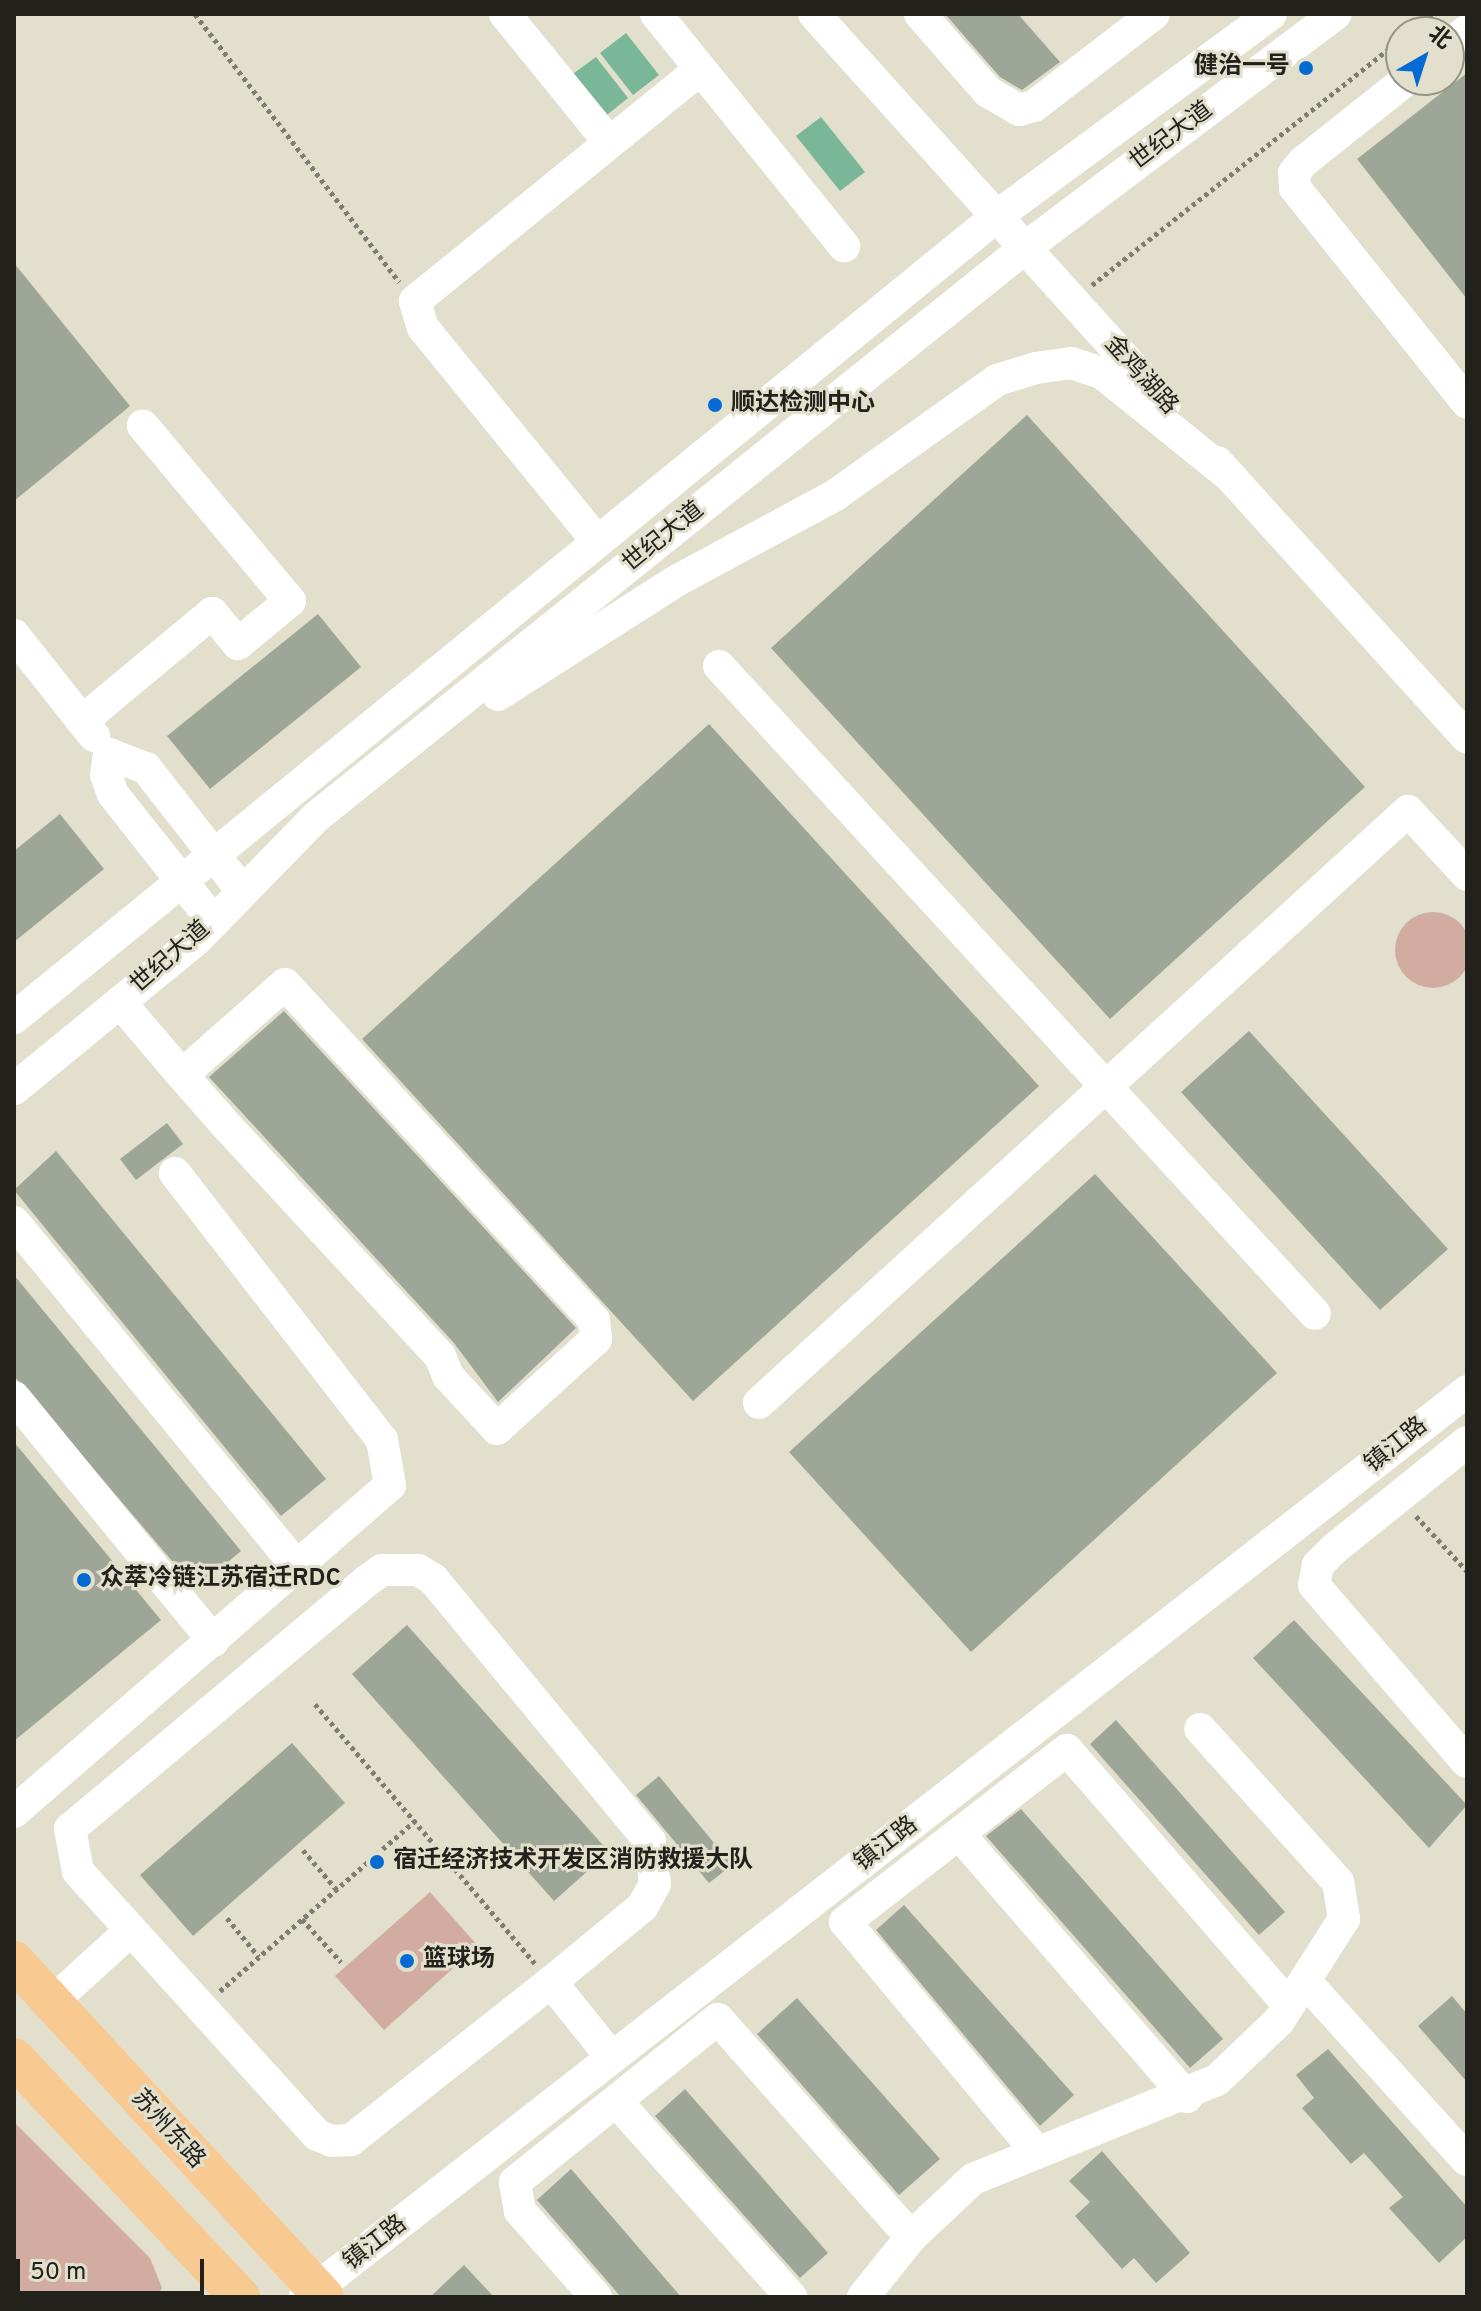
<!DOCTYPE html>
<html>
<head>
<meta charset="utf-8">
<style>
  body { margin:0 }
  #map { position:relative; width:1481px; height:2311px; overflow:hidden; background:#e2dfcd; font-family:Overpass,"Noto Sans SC",sans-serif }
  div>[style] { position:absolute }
  .green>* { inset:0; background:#d2aca0 }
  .round { border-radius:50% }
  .water>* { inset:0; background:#7ab799 }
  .building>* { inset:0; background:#9ea797 }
  .path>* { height:5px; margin-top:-2.5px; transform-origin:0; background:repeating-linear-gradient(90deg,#7f7d71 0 4px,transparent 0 8px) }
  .minor>* { height:32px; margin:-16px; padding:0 16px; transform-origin:16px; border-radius:16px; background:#fff }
  .major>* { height:40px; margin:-20px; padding:0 20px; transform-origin:20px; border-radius:20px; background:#f8ca91 }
  .dots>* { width:22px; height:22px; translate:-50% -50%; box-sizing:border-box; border:4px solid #e2dfcd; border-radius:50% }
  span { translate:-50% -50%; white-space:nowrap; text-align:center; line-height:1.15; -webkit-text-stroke:6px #e2dfcd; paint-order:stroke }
  .poi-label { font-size:24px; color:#22211b; font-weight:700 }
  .right { translate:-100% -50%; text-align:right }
  .left { translate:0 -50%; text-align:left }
  .street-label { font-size:24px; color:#22211b }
  .frame { position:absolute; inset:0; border:16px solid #22211b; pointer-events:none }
  .north { position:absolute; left:1385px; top:16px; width:80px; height:80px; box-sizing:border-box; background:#e2dfcd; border:2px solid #959386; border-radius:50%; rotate:39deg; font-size:22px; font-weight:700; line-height:32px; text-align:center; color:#22211b }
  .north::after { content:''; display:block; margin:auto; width:28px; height:36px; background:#056ad2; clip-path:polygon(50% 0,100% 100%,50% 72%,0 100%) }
  .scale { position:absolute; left:16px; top:2259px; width:188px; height:36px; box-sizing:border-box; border:4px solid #22211b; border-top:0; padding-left:10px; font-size:24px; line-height:28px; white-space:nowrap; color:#22211b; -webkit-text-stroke:6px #e2dfcd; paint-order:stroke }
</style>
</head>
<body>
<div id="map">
  <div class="green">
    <i class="round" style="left:1395px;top:912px;width:76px;height:76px"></i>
    <i style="clip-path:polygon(430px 1892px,478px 1946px,384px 2030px,335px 1976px)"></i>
    <i style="clip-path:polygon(14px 2122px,150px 2258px,162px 2288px,157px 2297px,14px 2297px)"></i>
  </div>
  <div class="water">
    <i style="clip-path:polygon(626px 33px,659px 75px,633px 95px,600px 53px)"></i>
    <i style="clip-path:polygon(596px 57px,628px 98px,603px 118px,570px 76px)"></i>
    <i style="clip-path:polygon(821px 117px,865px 172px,840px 191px,796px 136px)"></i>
  </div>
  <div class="building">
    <i style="clip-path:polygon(945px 14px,1018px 14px,1060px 62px,1022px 90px,1000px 77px)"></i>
    <i style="clip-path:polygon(1467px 73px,1467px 299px,1357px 159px)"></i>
    <i style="clip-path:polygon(14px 263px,130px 406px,14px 501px)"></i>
    <i style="clip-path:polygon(1027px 415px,1365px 787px,1110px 1019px,771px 648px)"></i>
    <i style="clip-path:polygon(318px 614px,361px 667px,210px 789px,167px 736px)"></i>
    <i style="clip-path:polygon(709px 724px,1039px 1086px,693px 1401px,362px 1039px)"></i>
    <i style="clip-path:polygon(60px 814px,104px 869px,14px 942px,14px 851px)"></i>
    <i style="clip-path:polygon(284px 1011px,576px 1328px,498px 1402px,454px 1343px,209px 1077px)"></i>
    <i style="clip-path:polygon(1249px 1031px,1448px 1249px,1380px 1310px,1181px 1092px)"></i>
    <i style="clip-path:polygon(167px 1123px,183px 1144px,136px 1180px,120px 1159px)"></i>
    <i style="clip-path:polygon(56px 1151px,326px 1479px,281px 1516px,14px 1190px)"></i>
    <i style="clip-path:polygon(1095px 1174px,1277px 1373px,971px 1652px,789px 1452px)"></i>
    <i style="clip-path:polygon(14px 1275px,241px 1551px,196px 1589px,14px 1376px)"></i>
    <i style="clip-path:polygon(14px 1442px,161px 1620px,14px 1741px)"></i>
    <i style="clip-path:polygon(1294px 1620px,1467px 1805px,1429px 1848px,1253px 1658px)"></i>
    <i style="clip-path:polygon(407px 1625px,609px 1852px,554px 1901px,352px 1674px)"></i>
    <i style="clip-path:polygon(1116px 1720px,1285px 1912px,1259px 1935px,1090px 1744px)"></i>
    <i style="clip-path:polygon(292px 1743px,345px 1803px,193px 1936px,140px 1875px)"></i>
    <i style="clip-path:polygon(659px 1776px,732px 1865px,709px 1883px,636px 1795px)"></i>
    <i style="clip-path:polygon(1021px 1809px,1223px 2039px,1190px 2068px,986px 1836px)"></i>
    <i style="clip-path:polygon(904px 1905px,1074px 2095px,1040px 2126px,876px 1930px)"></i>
    <i style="clip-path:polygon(1452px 1996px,1467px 2014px,1467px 2082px,1418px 2026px)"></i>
    <i style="clip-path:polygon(797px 1998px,940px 2159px,899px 2195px,757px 2034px)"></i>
    <i style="clip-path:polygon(1328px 2049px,1467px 2207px,1467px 2237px,1439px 2263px,1389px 2208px,1403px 2197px,1364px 2153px,1351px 2164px,1302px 2108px,1314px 2098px,1296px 2075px)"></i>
    <i style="clip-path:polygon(685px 2089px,828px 2253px,800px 2278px,655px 2116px)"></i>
    <i style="clip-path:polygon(1102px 2151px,1190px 2253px,1156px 2283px,1134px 2258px,1122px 2269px,1075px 2216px,1090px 2202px,1069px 2181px)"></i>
    <i style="clip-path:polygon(571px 2169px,681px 2297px,621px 2297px,537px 2200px)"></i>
    <i style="clip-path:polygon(464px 2265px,494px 2297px,430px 2297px)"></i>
  </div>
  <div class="path">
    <i style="left:195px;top:14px;width:337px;rotate:52.7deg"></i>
    <i style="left:1410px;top:32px;width:28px;rotate:-39deg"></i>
    <i style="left:1092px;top:285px;width:395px;rotate:-38.5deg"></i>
    <i style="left:1416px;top:1516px;width:75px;rotate:47.2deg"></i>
    <i style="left:315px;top:1704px;width:340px;rotate:49.7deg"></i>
    <i style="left:303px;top:1850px;width:52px;rotate:49.6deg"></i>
    <i style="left:227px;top:1918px;width:50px;rotate:50.6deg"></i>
    <i style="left:302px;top:1919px;width:58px;rotate:47.8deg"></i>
    <i style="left:220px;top:1991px;width:259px;rotate:-41.1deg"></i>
  </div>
  <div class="minor">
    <i style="left:505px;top:14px;width:165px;rotate:50.9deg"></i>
    <i style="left:656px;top:14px;width:299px;rotate:51deg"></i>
    <i style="left:814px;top:14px;width:524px;rotate:47.94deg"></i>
    <i style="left:920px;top:14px;width:103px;rotate:48.9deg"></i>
    <i style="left:988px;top:92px;width:36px;rotate:30deg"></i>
    <i style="left:1019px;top:110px;width:16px;rotate:-15deg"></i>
    <i style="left:1034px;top:106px;width:151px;rotate:-37.5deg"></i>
    <i style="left:1449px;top:45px;width:23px;rotate:-38deg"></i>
    <i style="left:1406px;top:80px;width:132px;rotate:141.5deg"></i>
    <i style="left:1303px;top:162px;width:14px;rotate:129deg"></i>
    <i style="left:1294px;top:173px;width:15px;rotate:86deg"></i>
    <i style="left:1295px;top:188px;width:275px;rotate:51.3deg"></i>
    <i style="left:1217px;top:462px;width:372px;rotate:47.8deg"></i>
    <i style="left:597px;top:541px;width:275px;rotate:-129.2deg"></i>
    <i style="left:423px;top:328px;width:28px;rotate:-107deg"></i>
    <i style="left:415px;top:301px;width:367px;rotate:-39.1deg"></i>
    <i style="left:14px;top:635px;width:129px;rotate:51.6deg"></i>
    <i style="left:719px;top:666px;width:880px;rotate:47.39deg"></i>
    <i style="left:498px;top:695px;width:211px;rotate:-32.6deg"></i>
    <i style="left:676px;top:581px;width:179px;rotate:-28.3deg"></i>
    <i style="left:834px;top:496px;width:200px;rotate:-35.4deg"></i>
    <i style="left:997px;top:380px;width:41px;rotate:-17.1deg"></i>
    <i style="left:1036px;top:368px;width:35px;rotate:-8deg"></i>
    <i style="left:1071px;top:363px;width:33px;rotate:18deg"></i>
    <i style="left:1102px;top:373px;width:166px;rotate:38.9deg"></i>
    <i style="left:82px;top:721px;width:169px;rotate:-39.7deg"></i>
    <i style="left:212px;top:613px;width:40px;rotate:50deg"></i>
    <i style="left:238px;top:644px;width:67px;rotate:-39.6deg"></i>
    <i style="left:290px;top:601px;width:229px;rotate:-130deg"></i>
    <i style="left:214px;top:922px;width:163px;rotate:-128.3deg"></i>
    <i style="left:113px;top:794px;width:20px;rotate:-110deg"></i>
    <i style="left:106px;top:775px;width:21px;rotate:-82deg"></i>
    <i style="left:109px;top:754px;width:40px;rotate:21deg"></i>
    <i style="left:146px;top:768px;width:157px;rotate:52deg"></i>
    <i style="left:120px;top:1002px;width:96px;rotate:49.7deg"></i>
    <i style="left:182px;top:1075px;width:65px;rotate:48.7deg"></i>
    <i style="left:225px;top:1124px;width:316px;rotate:47.2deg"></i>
    <i style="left:440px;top:1356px;width:22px;rotate:68deg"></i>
    <i style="left:448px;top:1376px;width:72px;rotate:47.2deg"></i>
    <i style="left:497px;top:1429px;width:134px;rotate:-42.3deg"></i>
    <i style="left:596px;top:1339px;width:19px;rotate:-96deg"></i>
    <i style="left:594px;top:1320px;width:456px;rotate:-132.6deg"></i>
    <i style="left:285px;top:984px;width:137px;rotate:138.5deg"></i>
    <i style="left:14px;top:1018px;width:1269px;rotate:-39.21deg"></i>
    <i style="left:997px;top:216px;width:340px;rotate:-36.4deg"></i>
    <i style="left:14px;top:1089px;width:237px;rotate:-39.3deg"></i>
    <i style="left:197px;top:939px;width:170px;rotate:-45.7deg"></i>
    <i style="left:316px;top:817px;width:909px;rotate:-38.75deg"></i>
    <i style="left:1025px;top:248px;width:389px;rotate:-37deg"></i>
    <i style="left:14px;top:1222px;width:449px;rotate:50.6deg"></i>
    <i style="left:14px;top:1397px;width:315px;rotate:50.7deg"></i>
    <i style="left:759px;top:1403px;width:878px;rotate:-42.37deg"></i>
    <i style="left:1408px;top:811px;width:87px;rotate:47.3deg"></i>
    <i style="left:1467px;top:1442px;width:171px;rotate:141.2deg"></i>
    <i style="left:1334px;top:1549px;width:23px;rotate:135deg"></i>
    <i style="left:1318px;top:1565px;width:20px;rotate:101deg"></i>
    <i style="left:1314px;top:1585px;width:234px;rotate:49.2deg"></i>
    <i style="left:14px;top:1812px;width:498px;rotate:-41deg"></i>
    <i style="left:390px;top:1485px;width:46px;rotate:-100.1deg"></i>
    <i style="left:382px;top:1440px;width:338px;rotate:-127.8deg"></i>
    <i style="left:959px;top:1834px;width:348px;rotate:49.1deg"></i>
    <i style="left:1305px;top:1981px;width:241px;rotate:47.9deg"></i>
    <i style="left:551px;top:1982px;width:255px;rotate:141.7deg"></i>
    <i style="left:351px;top:2140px;width:19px;rotate:177deg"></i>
    <i style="left:332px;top:2141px;width:16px;rotate:-158deg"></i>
    <i style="left:317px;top:2135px;width:356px;rotate:-132.2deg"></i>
    <i style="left:78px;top:1871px;width:43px;rotate:-100.8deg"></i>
    <i style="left:70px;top:1829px;width:388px;rotate:-39.9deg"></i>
    <i style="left:368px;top:1580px;width:17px;rotate:-36deg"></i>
    <i style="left:382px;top:1570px;width:36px"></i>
    <i style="left:418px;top:1570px;width:17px;rotate:31deg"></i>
    <i style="left:433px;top:1579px;width:340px;rotate:50.4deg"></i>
    <i style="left:650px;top:1841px;width:43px;rotate:83.4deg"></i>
    <i style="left:655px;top:1884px;width:26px;rotate:119deg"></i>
    <i style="left:642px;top:1907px;width:118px;rotate:140.5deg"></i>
    <i style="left:551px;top:1982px;width:97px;rotate:51.2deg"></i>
    <i style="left:52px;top:2002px;width:107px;rotate:-42.3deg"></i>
    <i style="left:616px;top:2101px;width:263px;rotate:48.2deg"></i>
    <i style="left:1036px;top:2151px;width:298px;rotate:-129.8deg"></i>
    <i style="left:845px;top:1922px;width:281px;rotate:-37.8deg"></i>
    <i style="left:1067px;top:1750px;width:338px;rotate:49deg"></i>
    <i style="left:305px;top:2297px;width:1473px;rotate:-37.94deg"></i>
    <i style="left:596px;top:2297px;width:115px;rotate:-131.5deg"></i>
    <i style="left:520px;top:2211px;width:29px;rotate:-100deg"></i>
    <i style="left:515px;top:2182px;width:260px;rotate:-38.8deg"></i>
    <i style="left:718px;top:2019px;width:291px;rotate:48.5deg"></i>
    <i style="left:863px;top:2297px;width:77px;rotate:-51.3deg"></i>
    <i style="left:911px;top:2237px;width:85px;rotate:-43.1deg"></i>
    <i style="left:973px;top:2179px;width:263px;rotate:-22.1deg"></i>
    <i style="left:1217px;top:2080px;width:86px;rotate:-43.6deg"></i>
    <i style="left:1279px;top:2021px;width:121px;rotate:-57.5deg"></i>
    <i style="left:1344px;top:1919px;width:37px;rotate:-99deg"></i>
    <i style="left:1338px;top:1882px;width:206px;rotate:-132deg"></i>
  </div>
  <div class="major">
    <i style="left:14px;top:1961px;width:457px;rotate:47.3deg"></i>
    <i style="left:14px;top:2058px;width:329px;rotate:46.6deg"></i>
  </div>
  <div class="dots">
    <i style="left:1306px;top:68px;background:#056ad2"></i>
    <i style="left:715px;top:405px;background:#056ad2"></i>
    <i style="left:84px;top:1580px;background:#056ad2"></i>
    <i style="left:377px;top:1862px;background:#056ad2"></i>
    <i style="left:407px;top:1961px;background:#056ad2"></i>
  </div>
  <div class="poi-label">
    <span class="right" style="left:1290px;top:68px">健治一号</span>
    <span class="left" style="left:731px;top:405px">顺达检测中心</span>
    <span class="left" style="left:100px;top:1580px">众萃冷链江苏宿迁RDC</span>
    <span class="left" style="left:393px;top:1862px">宿迁经济技术开发区消防救援大队</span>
    <span class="left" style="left:423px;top:1961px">篮球场</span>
  </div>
  <div class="street-label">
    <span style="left:1172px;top:137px;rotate:-37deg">世纪大道</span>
    <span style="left:1140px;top:376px;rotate:48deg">金鸡湖路</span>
    <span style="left:664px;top:538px;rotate:-39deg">世纪大道</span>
    <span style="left:171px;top:958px;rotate:-41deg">世纪大道</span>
    <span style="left:1397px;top:1446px;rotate:-39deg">镇江路</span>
    <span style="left:887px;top:1845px;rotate:-38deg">镇江路</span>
    <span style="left:167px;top:2130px;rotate:48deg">苏州东路</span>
    <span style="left:376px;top:2244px;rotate:-38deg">镇江路</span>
  </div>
  <div class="frame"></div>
  <div class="north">北</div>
  <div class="scale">50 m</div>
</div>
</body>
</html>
